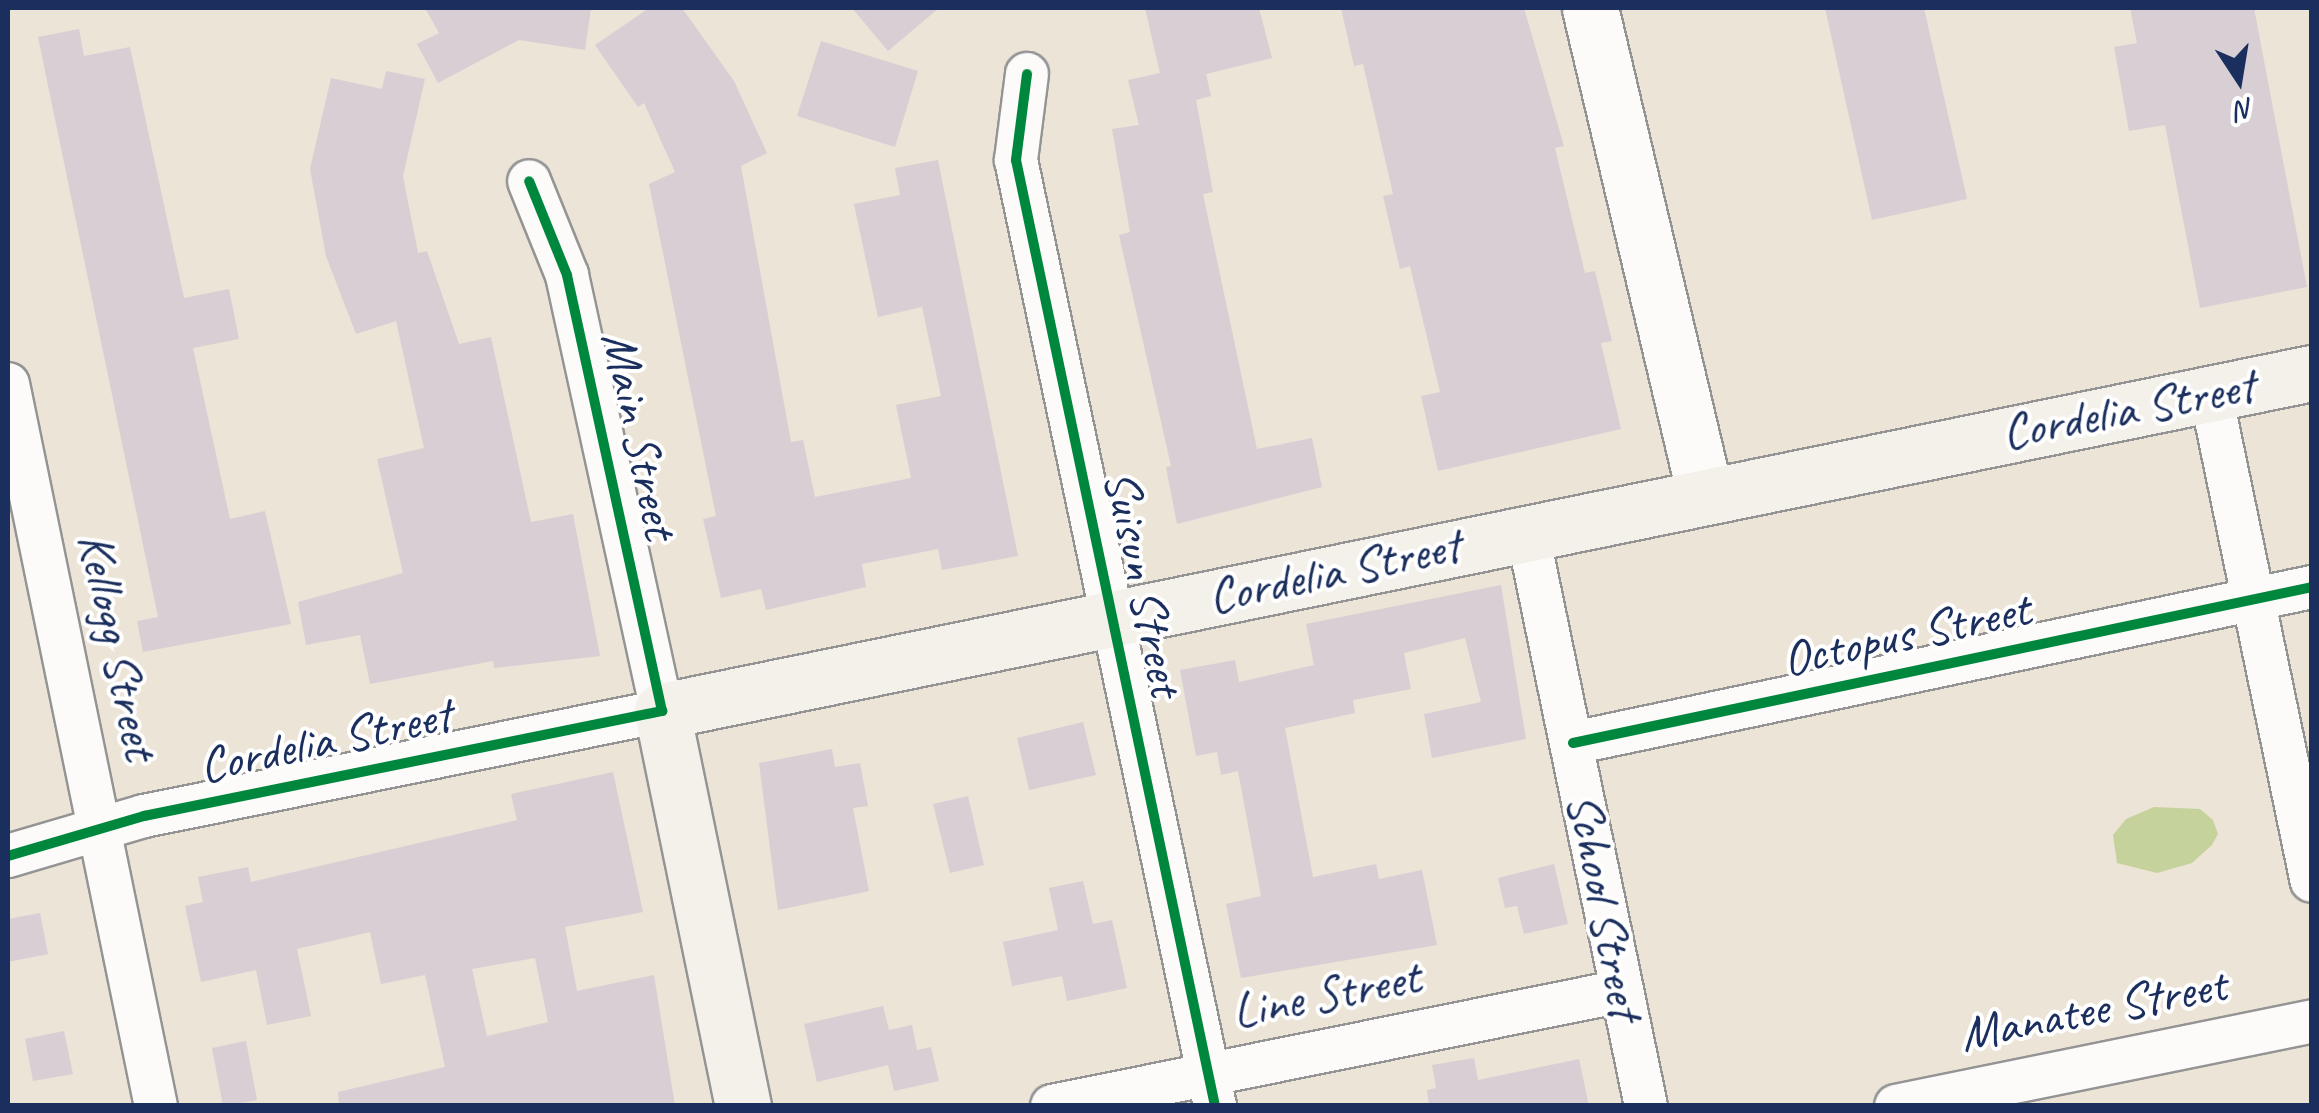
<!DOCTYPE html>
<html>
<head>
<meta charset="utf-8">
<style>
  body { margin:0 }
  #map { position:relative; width:2319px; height:1113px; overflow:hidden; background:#ebe4d7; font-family:Caveat,sans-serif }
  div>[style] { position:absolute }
  .green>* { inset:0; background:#c6d29b }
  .building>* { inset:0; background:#d7cfd4 }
  .roads { filter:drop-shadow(2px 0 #949494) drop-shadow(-2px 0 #949494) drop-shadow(0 2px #949494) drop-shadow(0 -2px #949494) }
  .minor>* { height:42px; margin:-21px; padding:0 21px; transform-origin:21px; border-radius:21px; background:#fcfbf9 }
  .tertiary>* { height:55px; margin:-27.5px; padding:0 27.5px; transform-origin:27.5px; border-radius:27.5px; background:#fcfbf9 }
  .secondary>* { height:55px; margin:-27.5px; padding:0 27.5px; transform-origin:27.5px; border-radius:27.5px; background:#f4f1eb }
  .cycleway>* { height:10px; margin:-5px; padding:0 5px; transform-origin:5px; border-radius:5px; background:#00873e }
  span { translate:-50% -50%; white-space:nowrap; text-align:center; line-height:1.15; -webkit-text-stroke:8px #fff; paint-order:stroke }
  .street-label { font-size:50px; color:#1b2f5e }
  .frame { position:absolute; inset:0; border:10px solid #1b2f5e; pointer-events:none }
  .north { position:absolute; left:2189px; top:30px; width:100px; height:100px; -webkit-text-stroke:8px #fff; paint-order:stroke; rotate:168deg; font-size:28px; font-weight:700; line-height:40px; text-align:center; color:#1b2f5e }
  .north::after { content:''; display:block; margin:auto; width:35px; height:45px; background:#1b2f5e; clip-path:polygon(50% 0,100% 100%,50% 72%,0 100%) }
</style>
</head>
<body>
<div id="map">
  <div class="green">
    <i style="clip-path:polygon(2154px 807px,2200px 809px,2213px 820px,2218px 834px,2212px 845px,2192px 863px,2157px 873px,2117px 863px,2113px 835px,2126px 819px)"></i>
  </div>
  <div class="building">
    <i style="clip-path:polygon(425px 8px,591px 8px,585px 50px,519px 40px,438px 83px,417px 44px,439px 33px)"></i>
    <i style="clip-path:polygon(649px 8px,682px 8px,734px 81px,767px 153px,741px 166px,791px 442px,803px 440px,815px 497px,911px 478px,896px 405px,941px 396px,922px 307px,878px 317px,854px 204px,900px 195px,895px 168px,938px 160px,1018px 556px,942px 570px,938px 549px,862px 564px,866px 587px,766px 610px,761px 589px,721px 598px,703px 519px,716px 516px,649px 184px,675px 172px,644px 103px,638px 107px,595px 45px)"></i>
    <i style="clip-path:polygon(852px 8px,939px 8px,888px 51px)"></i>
    <i style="clip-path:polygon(1145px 8px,1259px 8px,1272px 58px,1206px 74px,1211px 96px,1196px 100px,1213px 192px,1203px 194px,1257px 449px,1312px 438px,1322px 487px,1177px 524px,1166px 467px,1171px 466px,1119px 235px,1130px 232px,1112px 129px,1139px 125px,1128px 80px,1160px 73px)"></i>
    <i style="clip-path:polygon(1341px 8px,1524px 8px,1564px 146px,1555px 148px,1585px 273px,1595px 271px,1612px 341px,1601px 343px,1621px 429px,1438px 471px,1421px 396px,1440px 392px,1410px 266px,1400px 269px,1383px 196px,1393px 194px,1363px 64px,1354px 66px)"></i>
    <i style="clip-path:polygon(1825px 8px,1924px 8px,1967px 199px,1872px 220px)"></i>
    <i style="clip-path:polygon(2130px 8px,2254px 8px,2307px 287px,2200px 308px,2165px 125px,2129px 131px,2114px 47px,2137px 43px)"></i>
    <i style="clip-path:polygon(79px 29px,84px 56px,130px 47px,184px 298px,229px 289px,239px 339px,193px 348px,230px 519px,265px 511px,291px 624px,143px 652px,137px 621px,158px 617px,38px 37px)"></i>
    <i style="clip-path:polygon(821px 41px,918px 71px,895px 147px,797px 116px)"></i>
    <i style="clip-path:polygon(386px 71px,425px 79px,403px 176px,418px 253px,427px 251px,459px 344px,491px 337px,531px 522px,573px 514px,600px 656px,494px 668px,493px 661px,370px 684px,360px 635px,306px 645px,298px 602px,403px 573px,377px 459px,424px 448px,396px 321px,356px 334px,326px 256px,310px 169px,331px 78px,382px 89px)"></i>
    <i style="clip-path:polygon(1501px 585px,1526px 739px,1432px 758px,1424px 714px,1481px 702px,1465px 638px,1404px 653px,1411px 689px,1353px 700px,1355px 713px,1285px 728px,1313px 877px,1376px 864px,1379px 879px,1422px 870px,1437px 945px,1241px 978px,1226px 904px,1261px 896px,1238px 771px,1221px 775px,1217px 752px,1196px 756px,1180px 670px,1235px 660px,1239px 682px,1314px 665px,1306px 624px)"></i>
    <i style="clip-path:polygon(1083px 722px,1096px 775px,1029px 790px,1017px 738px)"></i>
    <i style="clip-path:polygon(832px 749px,835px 767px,860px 763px,868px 806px,853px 808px,869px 891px,778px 910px,759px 763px)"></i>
    <i style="clip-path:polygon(evenodd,613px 772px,643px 912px,565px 927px,577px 991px,654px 975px,675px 1106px,339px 1106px,338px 1092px,445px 1067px,425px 975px,381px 984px,370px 932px,297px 949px,311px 1016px,267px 1025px,256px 970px,201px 982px,185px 906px,203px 902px,198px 877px,248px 867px,251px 882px,517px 820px,511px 794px,613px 772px,535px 958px,548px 1022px,487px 1036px,472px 969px,535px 958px)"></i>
    <i style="clip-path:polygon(968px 796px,984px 865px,950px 873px,933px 804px)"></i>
    <i style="clip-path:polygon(1554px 864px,1568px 924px,1524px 934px,1517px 906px,1505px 908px,1498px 878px)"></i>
    <i style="clip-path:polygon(1083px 881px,1093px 924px,1112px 920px,1127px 988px,1067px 1001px,1062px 976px,1012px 986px,1003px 942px,1058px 930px,1049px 888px)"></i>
    <i style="clip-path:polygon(40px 913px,48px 954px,8px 962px,8px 919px)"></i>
    <i style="clip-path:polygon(883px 1006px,889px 1030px,912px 1025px,917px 1050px,931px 1047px,939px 1081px,894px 1091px,888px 1065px,817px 1082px,804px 1024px)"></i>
    <i style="clip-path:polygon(64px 1031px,73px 1074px,33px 1081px,25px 1039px)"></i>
    <i style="clip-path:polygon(246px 1041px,257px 1100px,223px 1106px,212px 1048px)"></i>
    <i style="clip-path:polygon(1474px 1058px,1478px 1080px,1579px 1059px,1589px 1106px,1429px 1106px,1427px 1090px,1436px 1088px,1432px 1065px)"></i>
  </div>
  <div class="roads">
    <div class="minor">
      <i style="left:1027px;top:74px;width:87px;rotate:97.3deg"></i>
      <i style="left:1016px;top:160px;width:967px;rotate:78.12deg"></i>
      <i style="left:8px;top:384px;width:737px;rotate:78.42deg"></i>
      <i style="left:2211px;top:395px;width:496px;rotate:78.3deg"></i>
      <i style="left:1527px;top:530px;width:588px;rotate:78.33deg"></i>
      <i style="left:1573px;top:743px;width:755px;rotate:-11.92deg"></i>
      <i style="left:8px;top:856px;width:142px;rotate:-16.4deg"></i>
      <i style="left:144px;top:816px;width:529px;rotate:-11.46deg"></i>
      <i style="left:662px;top:711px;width:446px;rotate:-102.3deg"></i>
      <i style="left:567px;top:275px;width:101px;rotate:-112deg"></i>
      <i style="left:1052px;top:1106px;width:581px;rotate:-11.41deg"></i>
      <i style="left:1896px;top:1106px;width:425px;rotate:-11.5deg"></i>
    </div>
    <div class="tertiary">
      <i style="left:1590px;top:8px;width:499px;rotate:76.7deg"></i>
    </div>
    <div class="secondary">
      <i style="left:743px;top:1106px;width:403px;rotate:-101.6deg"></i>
      <i style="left:662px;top:711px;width:1684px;rotate:-11.58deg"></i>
    </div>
  </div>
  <div class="cycleway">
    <i style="left:1027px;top:74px;width:87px;rotate:97.3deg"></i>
    <i style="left:1016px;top:160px;width:967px;rotate:78.12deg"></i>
    <i style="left:1573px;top:743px;width:755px;rotate:-11.92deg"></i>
    <i style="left:8px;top:856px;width:142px;rotate:-16.4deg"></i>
    <i style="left:144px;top:816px;width:529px;rotate:-11.46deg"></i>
    <i style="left:662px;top:711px;width:446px;rotate:-102.3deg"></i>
    <i style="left:567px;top:275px;width:101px;rotate:-112deg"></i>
  </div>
  <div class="street-label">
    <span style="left:2128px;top:409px;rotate:-11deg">Cordelia Street</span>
    <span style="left:640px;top:435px;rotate:78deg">Main Street</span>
    <span style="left:1334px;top:571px;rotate:-12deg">Cordelia Street</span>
    <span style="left:1144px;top:583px;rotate:78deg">Suisun Street</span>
    <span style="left:1906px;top:634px;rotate:-12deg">Octopus Street</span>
    <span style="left:118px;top:646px;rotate:78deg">Kellogg Street</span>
    <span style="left:325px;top:740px;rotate:-12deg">Cordelia Street</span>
    <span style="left:1605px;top:906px;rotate:79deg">School Street</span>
    <span style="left:1326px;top:994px;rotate:-11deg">Line Street</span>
    <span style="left:2093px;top:1009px;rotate:-11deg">Manatee Street</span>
  </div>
  <div class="frame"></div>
  <div class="north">N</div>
</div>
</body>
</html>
